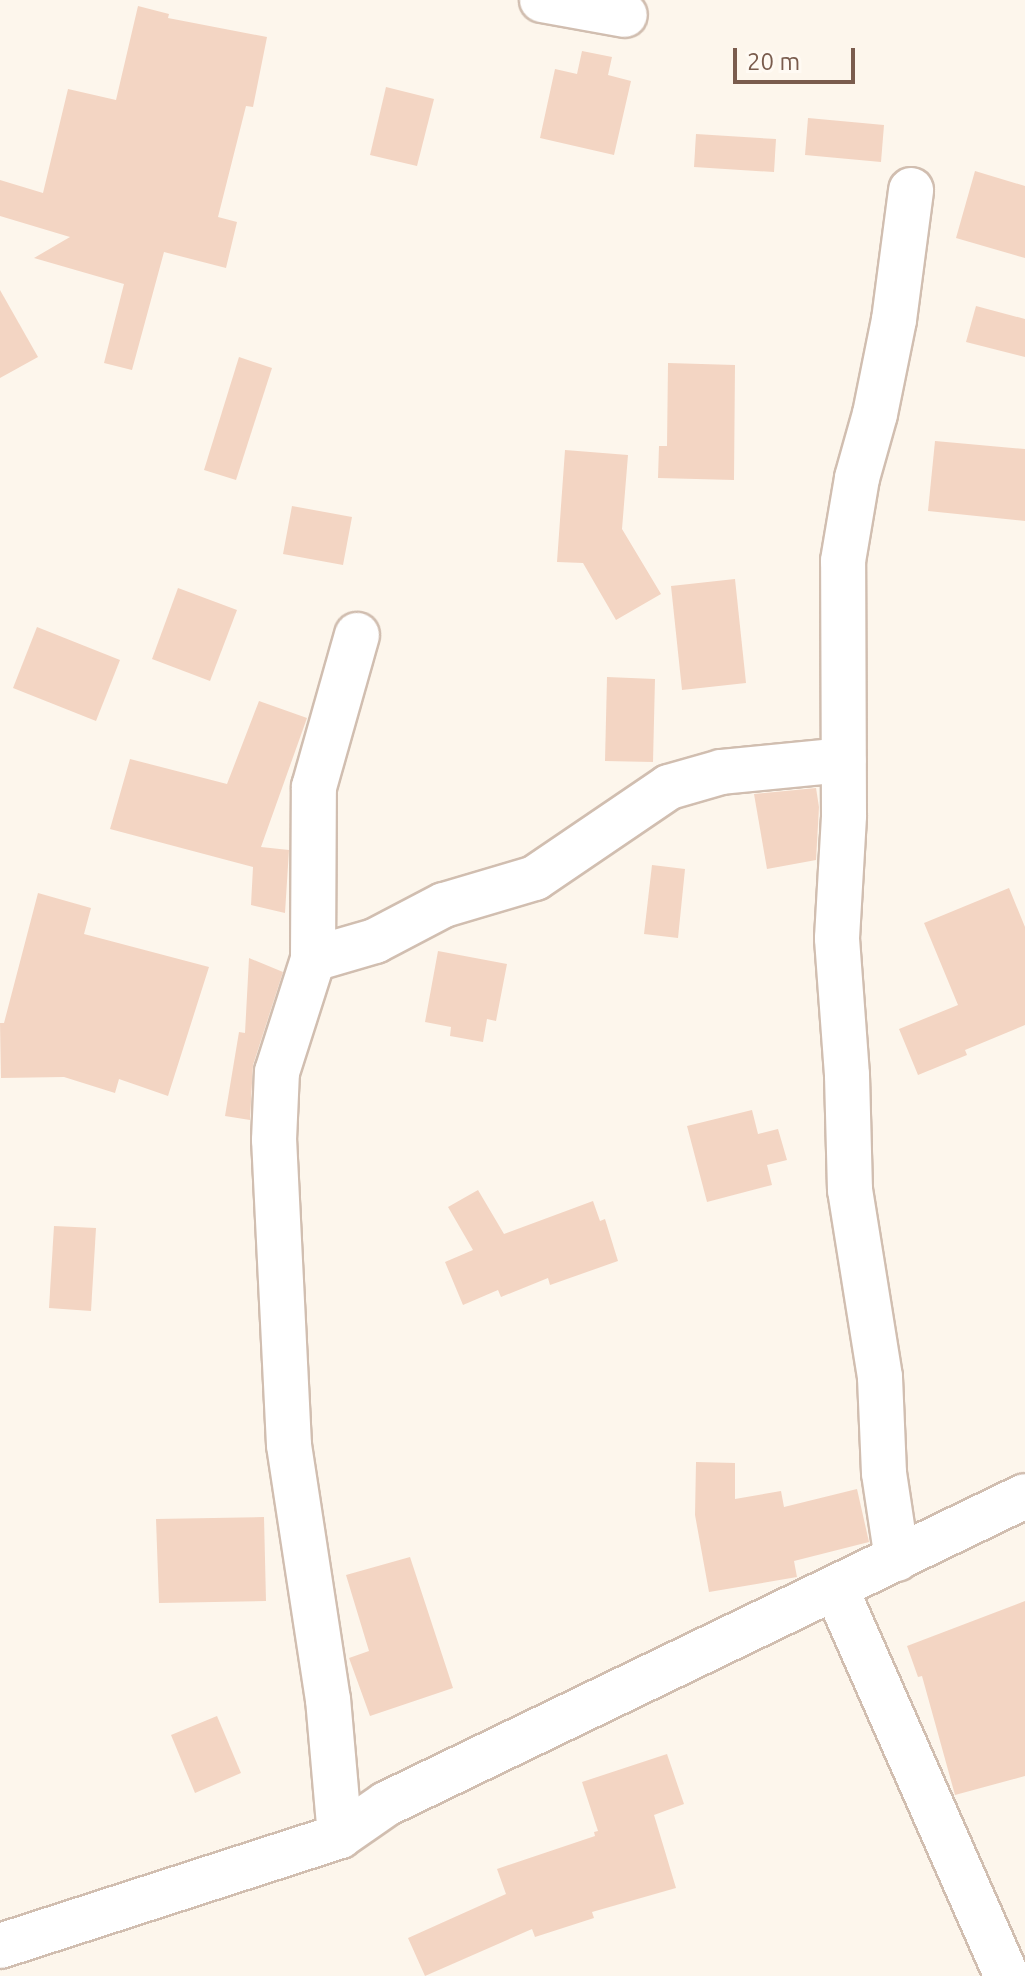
<!DOCTYPE html>
<html>
<head>
<meta charset="utf-8">
<style>
  body { margin:0 }
  #map { position:relative; width:1025px; height:1976px; overflow:hidden; background:#fdf6ec; font-family:Ubuntu,sans-serif }
  div>[style] { position:absolute }
  .building>* { inset:0; background:#f3d5c3 }
  .roads { filter:drop-shadow(2px 0 #d1beb0) drop-shadow(-2px 0 #d1beb0) drop-shadow(0 2px #d1beb0) drop-shadow(0 -2px #d1beb0) }
  .minor>* { height:44px; margin:-22px; padding:0 22px; transform-origin:22px; border-radius:22px; background:#fff }
  span { translate:-50% -50%; white-space:nowrap; text-align:center; line-height:1.15; -webkit-text-stroke:6px #fffaf3; paint-order:stroke }
  .scale { position:absolute; left:733px; top:48px; width:122px; height:36px; box-sizing:border-box; border:4px solid #7a5c4d; border-top:0; padding-left:10px; font-size:24px; line-height:28px; white-space:nowrap; color:#7a5c4d; -webkit-text-stroke:6px #fffaf3; paint-order:stroke }
</style>
</head>
<body>
<div id="map">
  <div class="building">
    <i style="clip-path:polygon(138px 6px,169px 14px,168px 18px,267px 37px,253px 107px,246px 106px,218px 217px,237px 222px,226px 268px,164px 252px,132px 370px,104px 363px,124px 284px,34px 258px,70px 237px,0 216px,0 180px,43px 193px,68px 89px,116px 100px)"></i>
    <i style="clip-path:polygon(582px 51px,612px 57px,608px 75px,631px 81px,614px 155px,540px 138px,555px 69px,577px 74px)"></i>
    <i style="clip-path:polygon(386px 87px,434px 99px,417px 166px,370px 155px)"></i>
    <i style="clip-path:polygon(808px 118px,884px 125px,881px 162px,805px 155px)"></i>
    <i style="clip-path:polygon(696px 134px,776px 139px,774px 172px,694px 167px)"></i>
    <i style="clip-path:polygon(975px 171px,1025px 186px,1025px 258px,956px 238px)"></i>
    <i style="clip-path:polygon(0 290px,38px 357px,0 378px)"></i>
    <i style="clip-path:polygon(976px 306px,1025px 319px,1025px 357px,966px 342px)"></i>
    <i style="clip-path:polygon(239px 357px,272px 368px,236px 480px,204px 470px)"></i>
    <i style="clip-path:polygon(668px 363px,735px 365px,734px 480px,658px 478px,659px 446px,667px 446px)"></i>
    <i style="clip-path:polygon(935px 441px,1025px 449px,1025px 521px,928px 511px)"></i>
    <i style="clip-path:polygon(565px 450px,628px 455px,622px 529px,661px 594px,616px 620px,583px 563px,557px 562px)"></i>
    <i style="clip-path:polygon(292px 506px,352px 517px,343px 565px,283px 554px)"></i>
    <i style="clip-path:polygon(735px 579px,746px 683px,682px 690px,671px 586px)"></i>
    <i style="clip-path:polygon(178px 588px,237px 610px,210px 681px,152px 659px)"></i>
    <i style="clip-path:polygon(37px 627px,120px 660px,96px 721px,13px 688px)"></i>
    <i style="clip-path:polygon(607px 677px,655px 679px,653px 762px,605px 761px)"></i>
    <i style="clip-path:polygon(259px 701px,307px 718px,261px 847px,289px 850px,285px 913px,251px 905px,253px 867px,110px 829px,130px 759px,227px 784px)"></i>
    <i style="clip-path:polygon(816px 788px,819px 807px,816px 860px,767px 869px,754px 794px)"></i>
    <i style="clip-path:polygon(652px 865px,685px 869px,678px 938px,644px 934px)"></i>
    <i style="clip-path:polygon(1009px 888px,1025px 927px,1025px 1025px,965px 1050px,967px 1055px,918px 1075px,899px 1029px,958px 1005px,924px 923px)"></i>
    <i style="clip-path:polygon(38px 893px,91px 908px,84px 934px,209px 967px,168px 1096px,119px 1079px,115px 1093px,64px 1077px,1px 1078px,0 1023px,4px 1023px)"></i>
    <i style="clip-path:polygon(438px 951px,507px 964px,496px 1021px,487px 1019px,483px 1042px,450px 1036px,451px 1027px,425px 1022px)"></i>
    <i style="clip-path:polygon(249px 958px,283px 972px,253px 1065px,250px 1120px,225px 1116px,239px 1032px,245px 1033px)"></i>
    <i style="clip-path:polygon(752px 1110px,758px 1134px,778px 1129px,787px 1160px,767px 1165px,772px 1185px,707px 1202px,687px 1126px)"></i>
    <i style="clip-path:polygon(478px 1190px,504px 1234px,593px 1201px,600px 1221px,605px 1219px,618px 1261px,550px 1285px,548px 1278px,501px 1297px,498px 1290px,463px 1305px,445px 1262px,473px 1250px,448px 1207px)"></i>
    <i style="clip-path:polygon(54px 1226px,96px 1228px,91px 1311px,49px 1308px)"></i>
    <i style="clip-path:polygon(696px 1462px,735px 1463px,735px 1499px,781px 1491px,784px 1507px,857px 1489px,869px 1542px,794px 1561px,797px 1577px,709px 1592px,695px 1515px)"></i>
    <i style="clip-path:polygon(264px 1517px,266px 1601px,159px 1603px,156px 1519px)"></i>
    <i style="clip-path:polygon(410px 1557px,453px 1688px,370px 1716px,349px 1658px,369px 1651px,346px 1575px)"></i>
    <i style="clip-path:polygon(1025px 1601px,1025px 1776px,955px 1795px,922px 1676px,918px 1677px,907px 1646px)"></i>
    <i style="clip-path:polygon(217px 1716px,241px 1773px,195px 1793px,171px 1735px)"></i>
    <i style="clip-path:polygon(667px 1754px,684px 1804px,654px 1815px,676px 1888px,592px 1912px,594px 1918px,535px 1937px,532px 1929px,425px 1976px,408px 1938px,506px 1894px,497px 1869px,595px 1836px,594px 1832px,598px 1831px,582px 1782px)"></i>
  </div>
  <div class="roads">
    <div class="minor">
      <i style="left:542px;top:0;width:84px;rotate:10.2deg"></i>
      <i style="left:313px;top:959px;width:65px;rotate:-16.2deg"></i>
      <i style="left:375px;top:941px;width:78px;rotate:-27.6deg"></i>
      <i style="left:444px;top:905px;width:95px;rotate:-16.5deg"></i>
      <i style="left:535px;top:878px;width:162px;rotate:-34.2deg"></i>
      <i style="left:669px;top:787px;width:54px;rotate:-16.1deg"></i>
      <i style="left:721px;top:772px;width:123px;rotate:-5.6deg"></i>
      <i style="left:897px;top:1559px;width:87px;rotate:-98.6deg"></i>
      <i style="left:884px;top:1473px;width:96px;rotate:-92.4deg"></i>
      <i style="left:880px;top:1377px;width:189px;rotate:-99.1deg"></i>
      <i style="left:850px;top:1190px;width:115px;rotate:-91.5deg"></i>
      <i style="left:847px;top:1075px;width:137px;rotate:-94.2deg"></i>
      <i style="left:837px;top:938px;width:123px;rotate:-86.7deg"></i>
      <i style="left:844px;top:815px;width:254px;rotate:-90.2deg"></i>
      <i style="left:843px;top:561px;width:84px;rotate:-80.4deg"></i>
      <i style="left:857px;top:478px;width:66px;rotate:-74.3deg"></i>
      <i style="left:875px;top:414px;width:96px;rotate:-78.6deg"></i>
      <i style="left:894px;top:320px;width:131px;rotate:-82.5deg"></i>
      <i style="left:836px;top:1589px;width:423px;rotate:66.2deg"></i>
      <i style="left:340px;top:1836px;width:137px;rotate:-95deg"></i>
      <i style="left:328px;top:1700px;width:258px;rotate:-98.7deg"></i>
      <i style="left:289px;top:1445px;width:305px;rotate:-92.8deg"></i>
      <i style="left:274px;top:1140px;width:68px;rotate:-87.5deg"></i>
      <i style="left:277px;top:1072px;width:119px;rotate:-72.3deg"></i>
      <i style="left:313px;top:959px;width:172px;rotate:-89.7deg"></i>
      <i style="left:314px;top:787px;width:158px;rotate:-74.2deg"></i>
      <i style="left:0;top:1946px;width:357px;rotate:-17.9deg"></i>
      <i style="left:340px;top:1836px;width:56px;rotate:-34.8deg"></i>
      <i style="left:386px;top:1804px;width:709px;rotate:-25.73deg"></i>
    </div>
  </div>
  <div class="scale">20 m</div>
</div>
</body>
</html>
